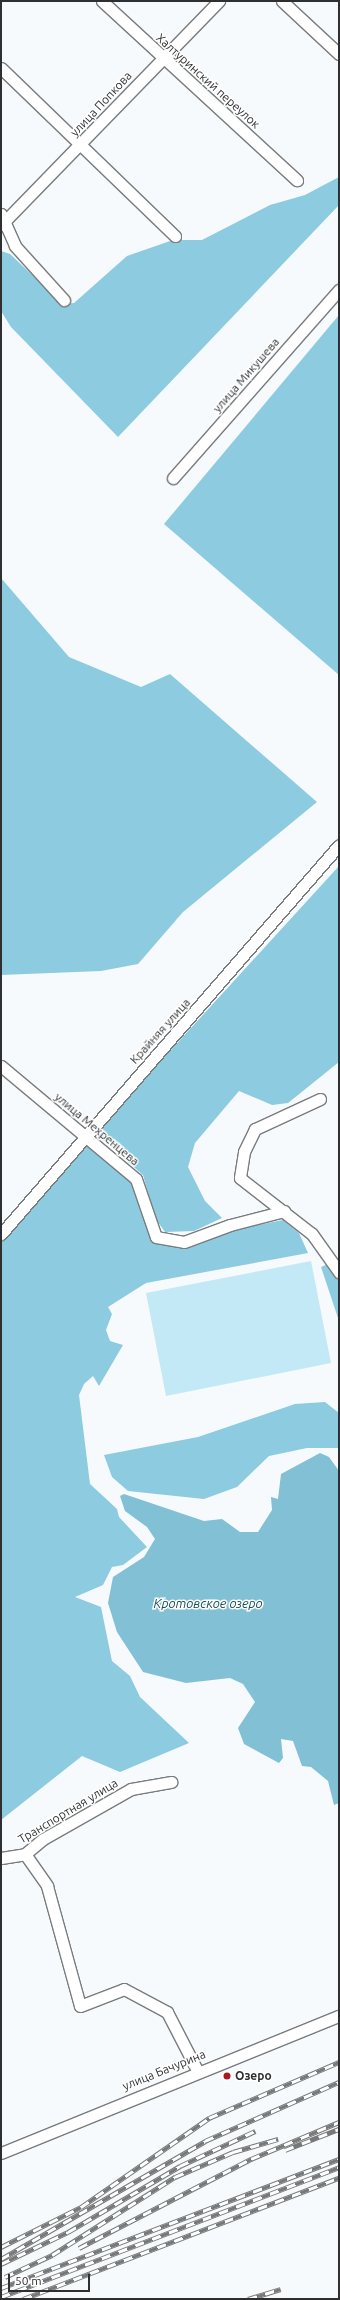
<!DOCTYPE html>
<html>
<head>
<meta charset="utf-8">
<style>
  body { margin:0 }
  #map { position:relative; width:340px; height:2300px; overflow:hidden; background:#f6fafc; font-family:Ubuntu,sans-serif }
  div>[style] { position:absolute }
  .green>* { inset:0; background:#c3e9f6 }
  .forest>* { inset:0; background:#8ccbe0 }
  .water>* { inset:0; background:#82c0d5 }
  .roads { filter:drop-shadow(1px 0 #787c7d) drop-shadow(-1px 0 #787c7d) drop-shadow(0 1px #787c7d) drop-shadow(0 -1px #787c7d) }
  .minor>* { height:11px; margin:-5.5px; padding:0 5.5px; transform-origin:5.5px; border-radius:5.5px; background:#fff }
  .rail>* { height:4.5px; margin-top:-2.25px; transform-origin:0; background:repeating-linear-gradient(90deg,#fff 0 9px,#767879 0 18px); box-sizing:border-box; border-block:1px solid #767879 }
  .dots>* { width:11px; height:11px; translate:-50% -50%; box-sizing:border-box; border:2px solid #fff; border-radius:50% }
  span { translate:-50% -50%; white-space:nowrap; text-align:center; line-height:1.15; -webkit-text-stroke:3px #fff; paint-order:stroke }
  .street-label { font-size:12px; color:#2e2f30 }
  .poi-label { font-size:12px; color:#2e2f30; font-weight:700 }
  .left { translate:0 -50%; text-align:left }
  .water-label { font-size:13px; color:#194e5d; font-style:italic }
  .frame { position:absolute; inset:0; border:2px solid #2e2f30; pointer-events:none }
  .scale { position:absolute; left:8px; top:2274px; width:82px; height:18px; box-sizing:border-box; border:2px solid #2e2f30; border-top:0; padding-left:5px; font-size:12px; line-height:14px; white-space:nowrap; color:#2e2f30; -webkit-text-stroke:3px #fff; paint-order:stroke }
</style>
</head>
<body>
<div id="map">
  <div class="green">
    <i style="clip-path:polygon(311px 1261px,331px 1363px,166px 1396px,146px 1293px)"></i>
  </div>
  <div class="forest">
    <i style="clip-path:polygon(339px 177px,339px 205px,118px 437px,11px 327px,1px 311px,1px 251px,10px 254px,63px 304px,74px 303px,127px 256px,173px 240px,202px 240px,270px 205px,305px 195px)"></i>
    <i style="clip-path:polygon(339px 315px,339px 675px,164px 524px)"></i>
    <i style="clip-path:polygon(1px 578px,69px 657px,141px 687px,170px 674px,317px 802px,183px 912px,138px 964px,101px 971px,1px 975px)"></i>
    <i style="clip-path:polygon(339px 866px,339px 1062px,288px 1103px,272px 1105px,239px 1091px,195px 1143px,188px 1167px,205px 1201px,222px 1218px,194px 1231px,165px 1232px,155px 1218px,143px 1175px,95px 1133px)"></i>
    <i style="clip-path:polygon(84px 1144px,131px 1183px,152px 1242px,184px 1247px,243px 1228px,283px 1220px,299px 1233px,308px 1253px,146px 1283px,108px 1307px,112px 1314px,106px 1330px,110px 1341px,123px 1345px,99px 1386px,93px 1376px,84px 1384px,79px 1395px,90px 1484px,117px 1509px,119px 1517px,147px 1547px,123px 1565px,112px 1567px,103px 1585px,75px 1597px,101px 1607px,112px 1661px,130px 1676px,140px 1697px,189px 1743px,120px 1772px,82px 1756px,1px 1820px,1px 1243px)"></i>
    <i style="clip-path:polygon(328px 1264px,339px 1281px,339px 1321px,321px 1267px)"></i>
    <i style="clip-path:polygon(325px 1402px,339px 1413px,339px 1448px,307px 1448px,269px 1456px,237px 1487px,204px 1499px,128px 1491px,112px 1477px,104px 1455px,198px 1437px,295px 1404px)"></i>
  </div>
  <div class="water">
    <i style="clip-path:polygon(320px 1453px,329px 1457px,339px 1471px,339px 1803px,334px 1805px,328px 1781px,311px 1767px,302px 1766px,293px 1741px,281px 1739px,283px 1758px,279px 1763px,244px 1744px,238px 1728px,255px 1702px,243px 1684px,230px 1678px,186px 1683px,143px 1672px,117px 1632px,108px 1603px,113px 1577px,144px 1557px,155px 1539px,147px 1527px,125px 1511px,120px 1496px,124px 1494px,204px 1521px,222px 1519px,240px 1532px,258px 1532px,272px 1510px,271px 1497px,278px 1499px,281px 1474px)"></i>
  </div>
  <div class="roads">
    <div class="minor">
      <i style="left:102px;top:1px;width:265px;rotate:42.6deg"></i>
      <i style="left:282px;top:1px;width:78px;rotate:42.9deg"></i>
      <i style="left:1px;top:68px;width:242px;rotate:44deg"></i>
      <i style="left:1px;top:214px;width:35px;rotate:66deg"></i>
      <i style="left:15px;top:246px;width:73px;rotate:47.8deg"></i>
      <i style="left:1px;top:225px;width:313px;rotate:-45.8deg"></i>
      <i style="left:173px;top:478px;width:251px;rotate:-48.6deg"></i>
      <i style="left:1px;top:1066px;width:176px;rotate:39.9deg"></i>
      <i style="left:136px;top:1179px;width:61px;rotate:71deg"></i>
      <i style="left:156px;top:1237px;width:28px;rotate:10deg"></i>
      <i style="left:184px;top:1242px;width:49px;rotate:-20.3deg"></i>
      <i style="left:230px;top:1225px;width:56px;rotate:-14.5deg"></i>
      <i style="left:320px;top:1099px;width:72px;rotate:155.2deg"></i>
      <i style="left:255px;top:1129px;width:25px;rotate:116deg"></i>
      <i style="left:244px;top:1152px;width:26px;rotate:99deg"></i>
      <i style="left:240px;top:1178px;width:91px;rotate:37.9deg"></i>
      <i style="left:312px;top:1234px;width:47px;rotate:54.6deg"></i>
      <i style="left:1px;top:1234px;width:515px;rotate:-49.01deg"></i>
      <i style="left:25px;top:1854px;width:39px;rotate:55deg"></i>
      <i style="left:47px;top:1886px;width:124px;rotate:74.6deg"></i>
      <i style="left:80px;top:2006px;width:47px;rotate:-21.1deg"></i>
      <i style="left:124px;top:1989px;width:49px;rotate:28.1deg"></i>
      <i style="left:167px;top:2012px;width:65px;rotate:62.7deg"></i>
      <i style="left:1px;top:1858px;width:24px;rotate:-9deg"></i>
      <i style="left:25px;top:1854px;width:23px;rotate:-40deg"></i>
      <i style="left:43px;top:1839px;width:101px;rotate:-29.6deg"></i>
      <i style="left:131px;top:1789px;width:41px;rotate:-9.9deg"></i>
      <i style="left:1px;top:2153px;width:365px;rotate:-22.1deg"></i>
    </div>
  </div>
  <div class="rail">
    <i style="left:285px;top:2150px;width:58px;rotate:-21.3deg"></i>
    <i style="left:1px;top:2247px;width:89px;rotate:-26.6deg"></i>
    <i style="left:81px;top:2207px;width:156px;rotate:-34.8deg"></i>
    <i style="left:209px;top:2118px;width:142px;rotate:-23.3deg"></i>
    <i style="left:79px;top:2248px;width:194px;rotate:-27.4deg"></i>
    <i style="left:251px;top:2159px;width:95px;rotate:-22.8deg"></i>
    <i style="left:1px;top:2259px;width:236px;rotate:-30deg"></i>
    <i style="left:205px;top:2141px;width:146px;rotate:-23.8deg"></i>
    <i style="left:1px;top:2264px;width:74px;rotate:-25.5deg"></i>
    <i style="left:68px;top:2232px;width:130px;rotate:-30.5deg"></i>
    <i style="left:180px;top:2166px;width:83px;rotate:-25deg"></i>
    <i style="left:5px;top:2277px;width:52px;rotate:-25.1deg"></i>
    <i style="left:52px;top:2255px;width:146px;rotate:-32.4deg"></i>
    <i style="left:175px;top:2177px;width:63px;rotate:-23.3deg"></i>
    <i style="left:233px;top:2152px;width:47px;rotate:-16.1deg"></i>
    <i style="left:1px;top:2288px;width:362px;rotate:-20.9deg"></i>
    <i style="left:1px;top:2297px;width:362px;rotate:-21deg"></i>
    <i style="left:23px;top:2299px;width:338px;rotate:-21deg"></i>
    <i style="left:248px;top:2299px;width:34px;rotate:-17deg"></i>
  </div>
  <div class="dots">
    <i style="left:227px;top:2076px;background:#aa171d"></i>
  </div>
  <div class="street-label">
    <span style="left:208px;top:81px;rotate:42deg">Халтуринский переулок</span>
    <span style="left:101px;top:104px;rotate:-47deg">улица Попкова</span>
    <span style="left:246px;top:375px;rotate:-49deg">улица Микушева</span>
    <span style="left:160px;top:1031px;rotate:-48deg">Крайняя улица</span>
    <span style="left:97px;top:1129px;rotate:40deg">улица Мехренцева</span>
    <span style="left:68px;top:1811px;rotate:-31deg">Транспортная улица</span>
    <span style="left:164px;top:2070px;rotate:-22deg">улица Бачурина</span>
  </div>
  <div class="poi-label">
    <span class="left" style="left:235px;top:2076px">Озеро</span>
  </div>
  <div class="water-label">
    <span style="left:208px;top:1603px">Кротовское озеро</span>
  </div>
  <div class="frame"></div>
  <div class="scale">50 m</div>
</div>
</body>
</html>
